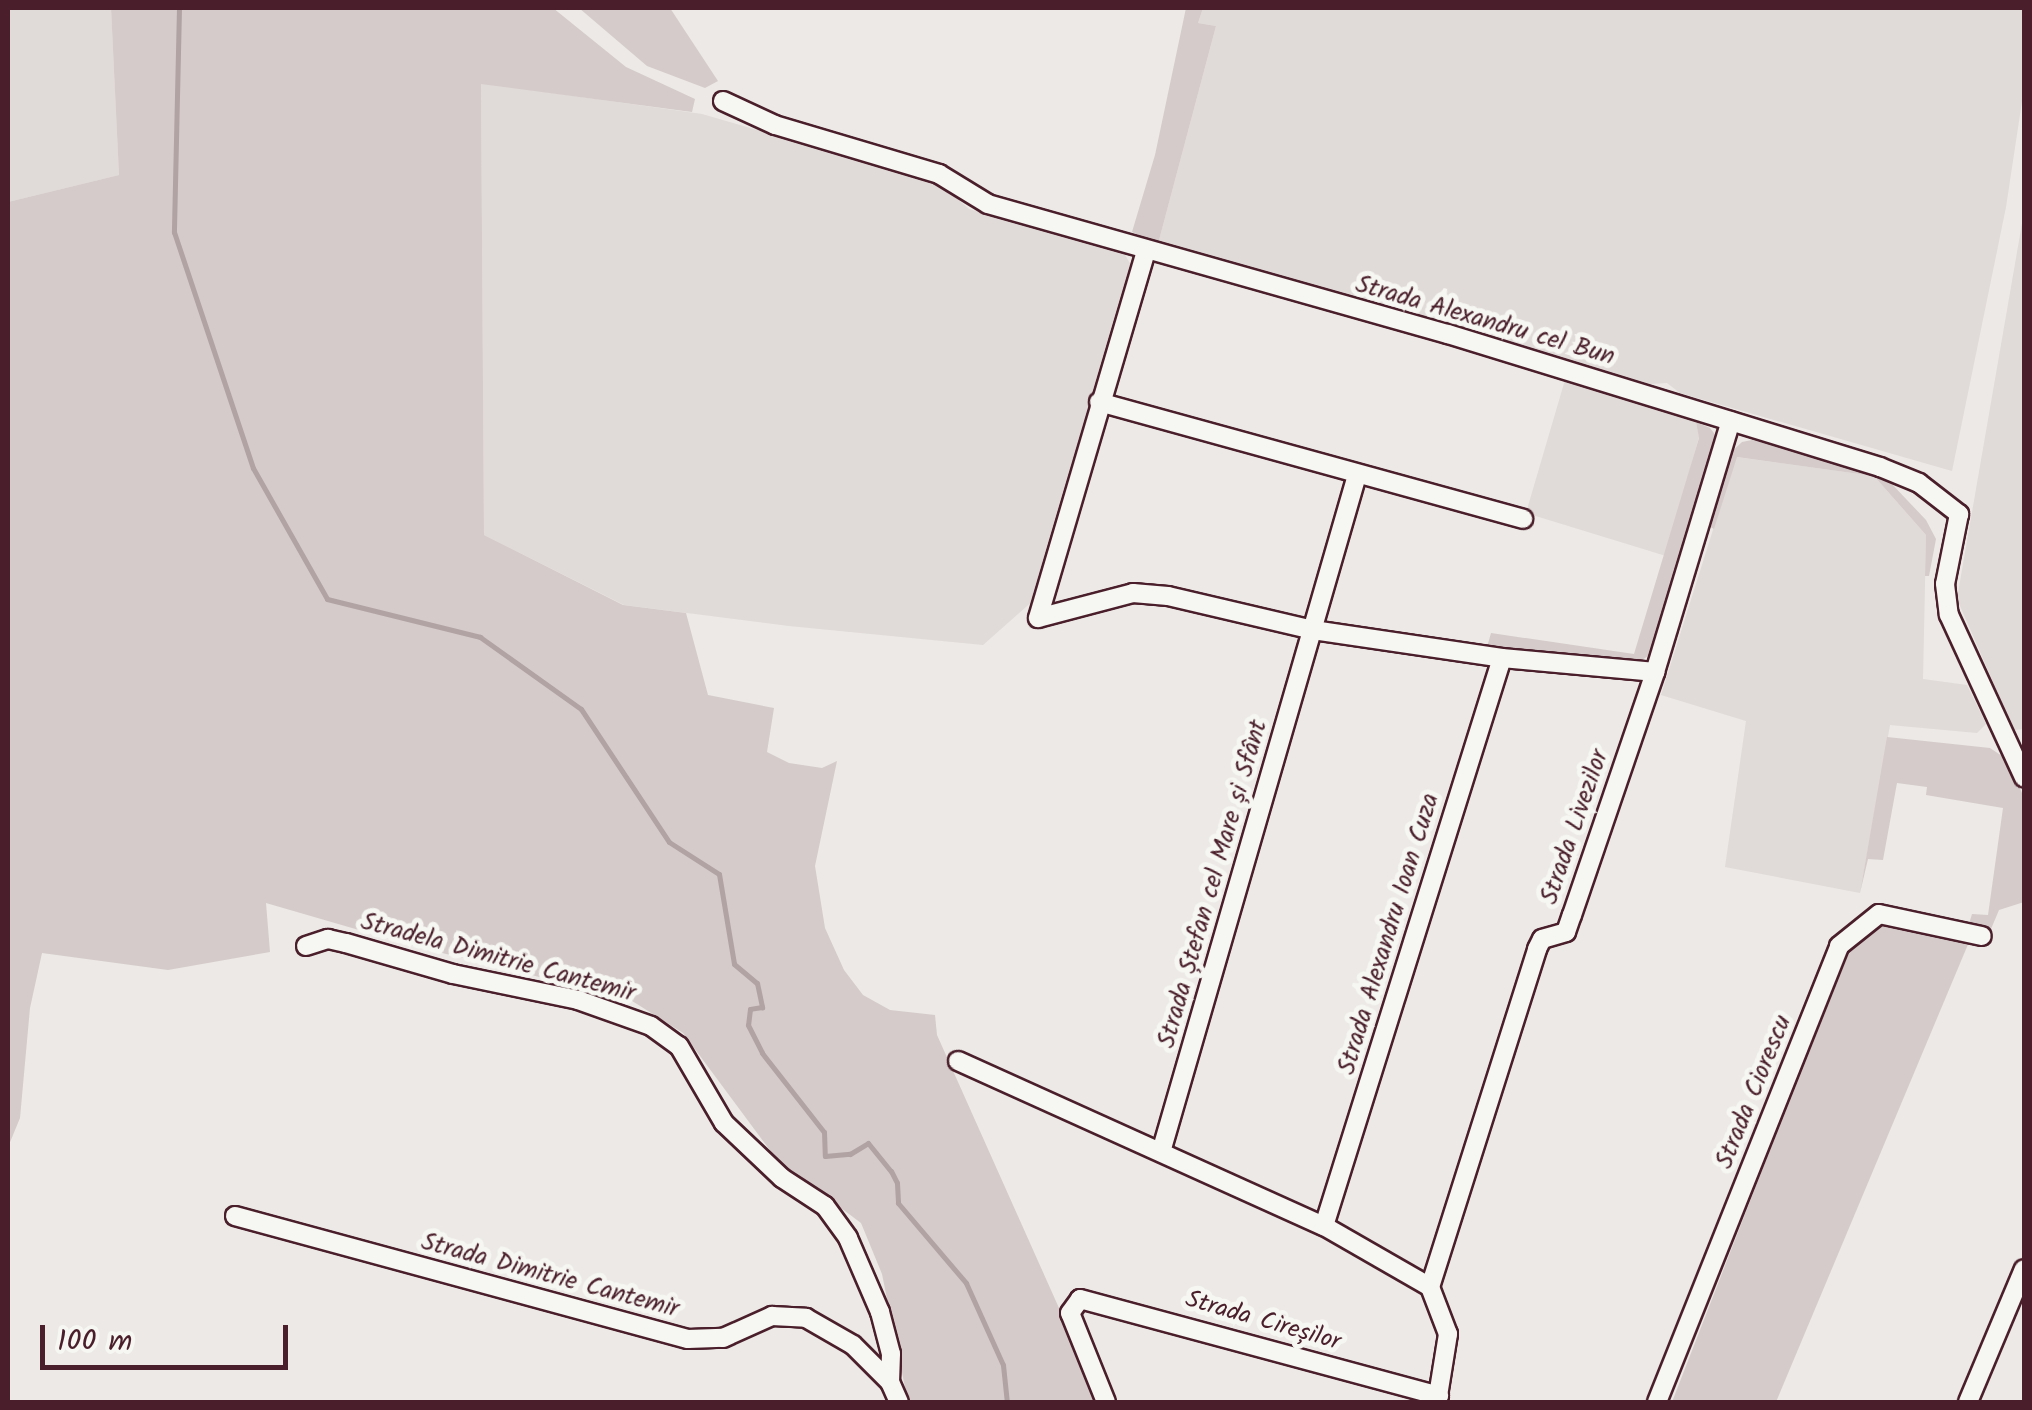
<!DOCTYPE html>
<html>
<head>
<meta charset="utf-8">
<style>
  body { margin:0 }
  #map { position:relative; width:2032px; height:1410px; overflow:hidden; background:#ece9e6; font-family:Kalam,sans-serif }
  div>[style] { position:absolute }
  .built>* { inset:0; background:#e0dad8 }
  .green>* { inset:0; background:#d4cbca }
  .stream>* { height:5px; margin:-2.5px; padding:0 2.5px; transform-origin:2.5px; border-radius:2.5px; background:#b1a2a3 }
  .roads { filter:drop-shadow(2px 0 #4a1f2b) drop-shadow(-2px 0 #4a1f2b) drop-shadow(0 2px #4a1f2b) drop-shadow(0 -2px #4a1f2b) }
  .minor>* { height:18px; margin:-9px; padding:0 9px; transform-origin:9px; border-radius:9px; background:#f6f6f2 }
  span { translate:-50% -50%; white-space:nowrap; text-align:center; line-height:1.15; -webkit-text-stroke:10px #f6f6f2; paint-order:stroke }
  .street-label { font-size:25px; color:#4a1f2b }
  .frame { position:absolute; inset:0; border:10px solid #4a1f2b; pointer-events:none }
  .scale { position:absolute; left:40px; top:1325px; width:248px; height:45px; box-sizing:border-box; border:5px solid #4a1f2b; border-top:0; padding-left:12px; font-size:30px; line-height:35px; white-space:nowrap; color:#4a1f2b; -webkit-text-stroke:8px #f6f6f2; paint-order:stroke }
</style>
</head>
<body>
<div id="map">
  <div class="built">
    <i style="clip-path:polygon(8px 8px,111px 8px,119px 175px,8px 202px)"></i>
    <i style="clip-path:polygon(1203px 8px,2024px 8px,2024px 88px,2006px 207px,1952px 471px,1680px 393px,1667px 383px,1650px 384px,1158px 244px,1216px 26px,1198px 23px)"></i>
    <i style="clip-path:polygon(481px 83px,702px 114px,939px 183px,969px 209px,1124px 253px,1132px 267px,1035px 599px,983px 645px,789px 626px,624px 605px,484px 535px)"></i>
    <i style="clip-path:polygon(2024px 212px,2024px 729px,2014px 730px,1957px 599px)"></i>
    <i style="clip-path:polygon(1565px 380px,1696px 422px,1699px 437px,1666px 556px,1526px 513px)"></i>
    <i style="clip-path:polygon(1736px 457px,1874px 476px,1926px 535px,1923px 679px,1967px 685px,1986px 724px,1977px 733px,1890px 725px,1860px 893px,1725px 867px,1746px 721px,1661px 695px)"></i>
  </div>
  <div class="green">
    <i style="clip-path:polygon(111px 8px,553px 8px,626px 67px,695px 99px,692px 112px,481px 84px,484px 535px,623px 605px,686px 613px,708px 695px,774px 708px,767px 752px,789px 763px,822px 768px,837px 761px,815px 866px,825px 928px,844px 970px,863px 995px,890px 1010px,935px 1015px,937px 1035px,1101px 1402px,908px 1402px,882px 1274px,861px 1223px,778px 1161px,683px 1033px,629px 999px,414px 946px,266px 903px,270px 952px,168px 970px,42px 953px,30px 1008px,20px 1118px,8px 1147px,8px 202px,119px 175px)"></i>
    <i style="clip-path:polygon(579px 8px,670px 8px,718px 81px,705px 88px,647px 66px)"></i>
    <i style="clip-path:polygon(1186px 8px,1203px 8px,1198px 23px,1216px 26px,1158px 244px,1132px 232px,1155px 155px)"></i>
    <i style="clip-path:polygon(1696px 422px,1710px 428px,1717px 437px,1717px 449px,1657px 650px,1639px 662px,1624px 665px,1487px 647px,1491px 633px,1634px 654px,1699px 438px)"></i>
    <i style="clip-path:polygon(1752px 440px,1866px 467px,1888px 480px,1926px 520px,1936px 539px,1929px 576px,1925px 576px,1926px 535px,1874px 476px,1737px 457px,1714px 529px,1707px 525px,1726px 457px,1742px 442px)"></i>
    <i style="clip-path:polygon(1887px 737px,1990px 748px,2005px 758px,2024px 797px,2024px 902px,1999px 910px,1991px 929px,1969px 924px,1972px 914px,1988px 915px,2003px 808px,1926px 795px,1927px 787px,1897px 783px,1883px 860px,1868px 859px,1860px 893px)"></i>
    <i style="clip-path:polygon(1880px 919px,1969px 942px,1776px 1402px,1672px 1402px,1852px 939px)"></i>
  </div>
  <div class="stream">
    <i style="left:179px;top:8px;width:224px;rotate:91.3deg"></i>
    <i style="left:174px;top:232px;width:249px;rotate:71.5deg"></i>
    <i style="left:253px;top:468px;width:150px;rotate:60.5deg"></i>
    <i style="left:327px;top:599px;width:158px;rotate:13.9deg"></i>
    <i style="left:480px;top:637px;width:124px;rotate:35.5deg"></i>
    <i style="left:581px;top:709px;width:159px;rotate:56.5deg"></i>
    <i style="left:669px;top:842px;width:59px;rotate:32.6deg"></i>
    <i style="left:719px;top:874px;width:91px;rotate:80.5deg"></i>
    <i style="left:734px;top:964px;width:30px;rotate:40deg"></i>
    <i style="left:757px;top:983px;width:25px;rotate:78deg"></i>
    <i style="left:762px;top:1007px;width:12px;rotate:171deg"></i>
    <i style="left:750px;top:1009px;width:16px;rotate:97deg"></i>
    <i style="left:748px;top:1025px;width:31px;rotate:63deg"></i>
    <i style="left:762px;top:1053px;width:100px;rotate:51.9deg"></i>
    <i style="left:824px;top:1132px;width:24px;rotate:88deg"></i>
    <i style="left:825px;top:1156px;width:25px;rotate:-5deg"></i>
    <i style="left:850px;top:1154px;width:21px;rotate:-31deg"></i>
    <i style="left:868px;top:1143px;width:36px;rotate:51deg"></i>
    <i style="left:891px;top:1171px;width:13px;rotate:63deg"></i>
    <i style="left:897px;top:1183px;width:20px;rotate:87deg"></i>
    <i style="left:898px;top:1203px;width:105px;rotate:49.6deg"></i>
    <i style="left:966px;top:1283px;width:90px;rotate:65.7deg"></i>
    <i style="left:1003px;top:1365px;width:37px;rotate:84deg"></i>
  </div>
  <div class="roads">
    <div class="minor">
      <i style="left:723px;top:101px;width:57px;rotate:24.8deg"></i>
      <i style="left:775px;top:125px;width:171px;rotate:16.6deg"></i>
      <i style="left:939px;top:174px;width:57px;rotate:31.5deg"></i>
      <i style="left:988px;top:204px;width:478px;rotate:15.8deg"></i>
      <i style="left:1448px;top:334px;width:452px;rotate:17.1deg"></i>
      <i style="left:1880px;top:467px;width:42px;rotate:22.3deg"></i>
      <i style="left:1919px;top:483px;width:51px;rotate:37.8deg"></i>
      <i style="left:1959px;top:514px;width:71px;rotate:101.3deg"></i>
      <i style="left:1945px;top:584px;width:31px;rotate:83deg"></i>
      <i style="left:1949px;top:615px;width:179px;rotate:65.2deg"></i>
      <i style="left:1099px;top:402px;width:440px;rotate:15.4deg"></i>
      <i style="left:1038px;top:618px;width:98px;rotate:-14.7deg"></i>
      <i style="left:1133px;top:593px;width:35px;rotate:5deg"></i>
      <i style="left:1168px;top:596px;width:149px;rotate:13.2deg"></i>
      <i style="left:1313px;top:630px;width:191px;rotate:8.4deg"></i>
      <i style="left:1502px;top:658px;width:154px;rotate:5.2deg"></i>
      <i style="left:1038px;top:618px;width:384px;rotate:-73.6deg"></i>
      <i style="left:306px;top:946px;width:23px;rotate:-18deg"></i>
      <i style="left:328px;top:939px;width:18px;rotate:13deg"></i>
      <i style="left:346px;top:943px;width:111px;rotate:16.2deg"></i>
      <i style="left:453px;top:974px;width:128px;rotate:11.7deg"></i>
      <i style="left:578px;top:1000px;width:77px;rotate:19.6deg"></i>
      <i style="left:651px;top:1026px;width:34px;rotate:36deg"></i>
      <i style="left:679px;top:1046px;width:89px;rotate:59.7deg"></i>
      <i style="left:724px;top:1123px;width:80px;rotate:43.5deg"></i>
      <i style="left:782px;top:1178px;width:51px;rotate:33.1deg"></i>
      <i style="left:825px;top:1206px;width:39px;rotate:54deg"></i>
      <i style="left:848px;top:1238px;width:81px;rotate:66.6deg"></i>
      <i style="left:880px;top:1312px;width:43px;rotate:75.3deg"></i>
      <i style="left:891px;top:1354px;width:28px;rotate:92deg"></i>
      <i style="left:890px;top:1382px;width:22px;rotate:66deg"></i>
      <i style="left:958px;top:1061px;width:401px;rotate:24.3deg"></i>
      <i style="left:1324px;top:1226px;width:122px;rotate:29.9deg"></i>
      <i style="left:1161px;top:1152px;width:705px;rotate:-73.85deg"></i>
      <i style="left:235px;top:1216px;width:469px;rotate:15.2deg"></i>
      <i style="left:688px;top:1339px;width:35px;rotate:-2deg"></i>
      <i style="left:723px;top:1338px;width:54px;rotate:-24.2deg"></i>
      <i style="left:772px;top:1316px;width:34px;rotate:3deg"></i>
      <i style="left:806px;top:1318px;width:54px;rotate:29.9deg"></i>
      <i style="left:853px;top:1345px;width:52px;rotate:45deg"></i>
      <i style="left:1324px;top:1226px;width:595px;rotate:-72.6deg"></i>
      <i style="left:1106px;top:1402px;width:96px;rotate:-112deg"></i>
      <i style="left:1070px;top:1313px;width:17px;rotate:-54deg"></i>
      <i style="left:1080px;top:1299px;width:372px;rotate:15.1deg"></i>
      <i style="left:1437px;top:1402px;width:69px;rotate:-80.8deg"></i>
      <i style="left:1448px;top:1334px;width:50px;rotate:-111deg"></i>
      <i style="left:1430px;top:1287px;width:355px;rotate:-72.4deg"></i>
      <i style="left:1537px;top:949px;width:11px;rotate:-63deg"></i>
      <i style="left:1542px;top:939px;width:25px;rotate:-16deg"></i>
      <i style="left:1566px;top:932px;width:18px;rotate:-71deg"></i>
      <i style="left:1572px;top:915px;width:257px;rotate:-71.1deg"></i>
      <i style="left:1655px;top:672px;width:262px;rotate:-73.2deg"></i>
      <i style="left:1657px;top:1402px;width:491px;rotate:-68.2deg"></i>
      <i style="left:1839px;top:946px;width:51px;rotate:-38.7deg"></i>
      <i style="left:1879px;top:914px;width:105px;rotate:12.1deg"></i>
      <i style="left:1968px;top:1402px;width:144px;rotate:-67.2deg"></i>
    </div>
  </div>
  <div class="street-label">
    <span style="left:1485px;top:321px;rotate:16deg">Strada Alexandru cel Bun</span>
    <span style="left:1575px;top:827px;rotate:-71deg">Strada Livezilor</span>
    <span style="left:1213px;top:884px;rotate:-74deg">Strada Ștefan cel Mare și Sfânt</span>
    <span style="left:1389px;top:934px;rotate:-73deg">Strada Alexandru Ioan Cuza</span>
    <span style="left:498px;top:958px;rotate:15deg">Stradela Dimitrie Cantemir</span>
    <span style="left:1754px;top:1092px;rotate:-68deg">Strada Ciorescu</span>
    <span style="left:550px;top:1276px;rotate:15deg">Strada Dimitrie Cantemir</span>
    <span style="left:1263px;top:1321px;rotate:16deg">Strada Cireșilor</span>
  </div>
  <div class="frame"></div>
  <div class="scale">100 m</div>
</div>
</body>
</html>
